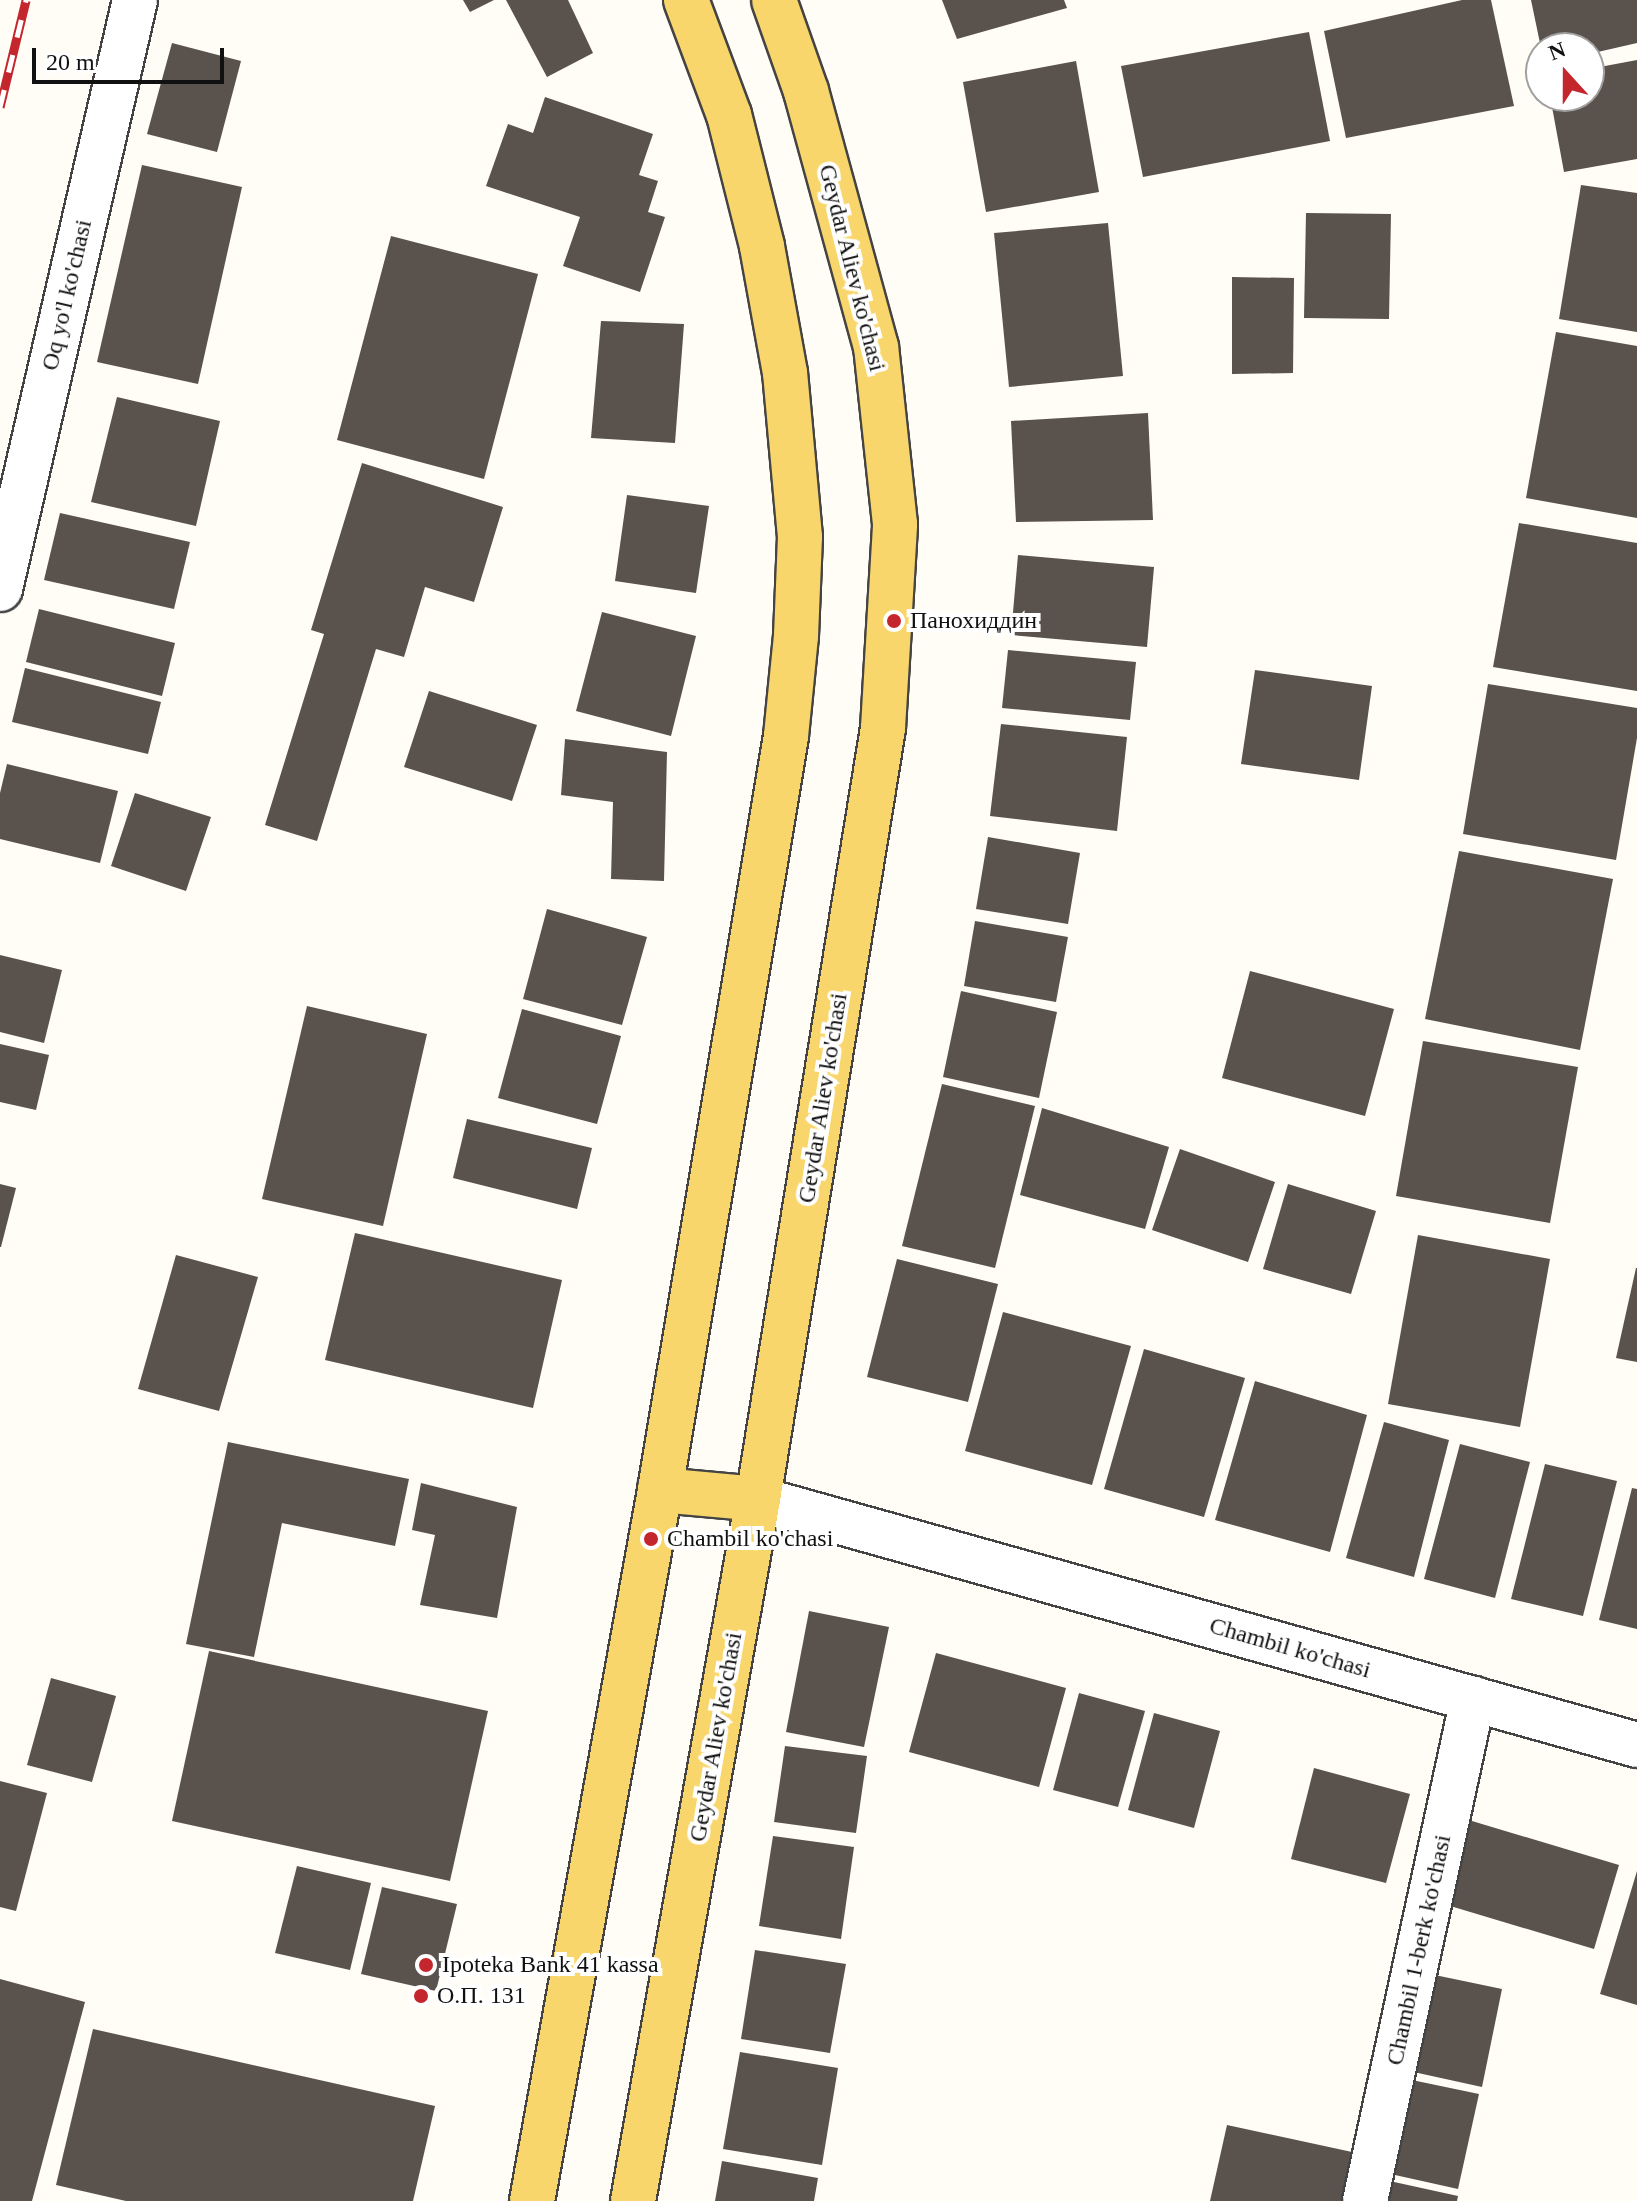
<!DOCTYPE html>
<html>
<head>
<meta charset="utf-8">
<style>
  body { margin:0 }
  #map { position:relative; width:1637px; height:2201px; overflow:hidden; background:#fffdf5; font-family:Georgia,serif }
  div>[style] { position:absolute }
  .building>* { inset:0; background:#5a524d }
  .roads { filter:drop-shadow(2px 0 #444) drop-shadow(-2px 0 #444) drop-shadow(0 2px #444) drop-shadow(0 -2px #444) }
  .minor>* { height:44px; margin:-22px; padding:0 22px; transform-origin:22px; border-radius:22px; background:#fff }
  .major>* { height:44px; margin:-22px; padding:0 22px; transform-origin:22px; border-radius:22px; background:#f9d66b }
  .rail>* { height:9px; margin-top:-4.5px; transform-origin:0; background:repeating-linear-gradient(90deg,#fff 0 18px,#c4262e 0 36px); box-sizing:border-box; border-block:2px solid #c4262e }
  .dots>* { width:22px; height:22px; translate:-50% -50%; box-sizing:border-box; border:4px solid #fff; border-radius:50% }
  span { translate:-50% -50%; white-space:nowrap; text-align:center; line-height:1.15; -webkit-text-stroke:8px #fff; paint-order:stroke }
  .street-label { font-size:24px; color:#111 }
  .poi-label { font-size:24px; color:#111 }
  .left { translate:0 -50%; text-align:left }
  .north { position:absolute; left:1525px; top:32px; width:80px; height:80px; box-sizing:border-box; background:#fff; border:2px solid #a0a0a0; border-radius:50%; rotate:339deg; font-size:22px; font-weight:700; line-height:32px; text-align:center; color:#111 }
  .north::after { content:''; display:block; margin:auto; width:28px; height:36px; background:#c4262e; clip-path:polygon(50% 0,100% 100%,50% 72%,0 100%) }
  .scale { position:absolute; left:32px; top:48px; width:192px; height:36px; box-sizing:border-box; border:4px solid #111; border-top:0; padding-left:10px; font-size:24px; line-height:28px; white-space:nowrap; color:#111; -webkit-text-stroke:6px #fff; paint-order:stroke }
</style>
</head>
<body>
<div id="map">
  <div class="building">
    <i style="clip-path:polygon(463px 0,494px 0,470px 12px)"></i>
    <i style="clip-path:polygon(506px 0,568px 0,593px 53px,547px 77px)"></i>
    <i style="clip-path:polygon(942px 0,1064px 0,1067px 8px,957px 39px)"></i>
    <i style="clip-path:polygon(1462px 0,1491px 0,1514px 106px,1346px 138px,1324px 31px)"></i>
    <i style="clip-path:polygon(1531px 0,1637px 0,1637px 43px,1589px 54px,1589px 48px,1541px 48px)"></i>
    <i style="clip-path:polygon(1309px 32px,1330px 141px,1143px 177px,1121px 66px)"></i>
    <i style="clip-path:polygon(172px 43px,241px 61px,217px 152px,147px 134px)"></i>
    <i style="clip-path:polygon(1637px 60px,1637px 159px,1564px 172px,1550px 96px,1589px 96px,1589px 69px)"></i>
    <i style="clip-path:polygon(1076px 61px,1099px 192px,986px 212px,963px 82px)"></i>
    <i style="clip-path:polygon(545px 97px,653px 134px,639px 175px,658px 181px,648px 212px,665px 217px,640px 292px,563px 266px,580px 217px,486px 186px,508px 124px,533px 133px)"></i>
    <i style="clip-path:polygon(142px 165px,242px 187px,198px 384px,97px 362px)"></i>
    <i style="clip-path:polygon(1581px 185px,1637px 193px,1637px 332px,1559px 319px)"></i>
    <i style="clip-path:polygon(1306px 213px,1391px 214px,1389px 319px,1304px 318px)"></i>
    <i style="clip-path:polygon(1108px 223px,1123px 376px,1009px 387px,994px 233px)"></i>
    <i style="clip-path:polygon(391px 236px,538px 274px,484px 479px,337px 440px)"></i>
    <i style="clip-path:polygon(1232px 277px,1294px 278px,1293px 373px,1232px 374px)"></i>
    <i style="clip-path:polygon(601px 321px,684px 324px,675px 443px,591px 438px)"></i>
    <i style="clip-path:polygon(1556px 332px,1637px 346px,1637px 518px,1526px 498px)"></i>
    <i style="clip-path:polygon(117px 397px,220px 421px,196px 526px,91px 502px)"></i>
    <i style="clip-path:polygon(1148px 413px,1153px 520px,1016px 522px,1011px 421px)"></i>
    <i style="clip-path:polygon(362px 463px,503px 507px,474px 602px,425px 587px,404px 657px,376px 649px,317px 841px,265px 825px,324px 634px,311px 630px)"></i>
    <i style="clip-path:polygon(627px 495px,709px 506px,696px 593px,615px 581px)"></i>
    <i style="clip-path:polygon(60px 513px,190px 542px,174px 609px,44px 580px)"></i>
    <i style="clip-path:polygon(1519px 523px,1637px 543px,1637px 691px,1493px 667px)"></i>
    <i style="clip-path:polygon(1018px 555px,1154px 567px,1147px 647px,1011px 635px)"></i>
    <i style="clip-path:polygon(39px 609px,175px 643px,162px 696px,26px 662px)"></i>
    <i style="clip-path:polygon(602px 612px,696px 636px,671px 736px,576px 711px)"></i>
    <i style="clip-path:polygon(1008px 650px,1136px 662px,1130px 720px,1002px 708px)"></i>
    <i style="clip-path:polygon(25px 668px,161px 702px,148px 754px,12px 722px)"></i>
    <i style="clip-path:polygon(1255px 670px,1372px 686px,1359px 780px,1241px 764px)"></i>
    <i style="clip-path:polygon(1488px 684px,1637px 708px,1637px 738px,1616px 860px,1463px 834px)"></i>
    <i style="clip-path:polygon(429px 691px,537px 725px,512px 801px,404px 767px)"></i>
    <i style="clip-path:polygon(1001px 724px,1127px 737px,1117px 831px,990px 816px)"></i>
    <i style="clip-path:polygon(565px 739px,667px 752px,664px 881px,611px 879px,613px 802px,561px 795px)"></i>
    <i style="clip-path:polygon(7px 764px,118px 791px,100px 863px,0 839px,0 793px)"></i>
    <i style="clip-path:polygon(135px 793px,211px 817px,186px 891px,111px 866px)"></i>
    <i style="clip-path:polygon(988px 837px,1080px 853px,1068px 924px,976px 909px)"></i>
    <i style="clip-path:polygon(1459px 851px,1613px 879px,1580px 1050px,1425px 1019px)"></i>
    <i style="clip-path:polygon(547px 909px,647px 937px,622px 1025px,523px 999px)"></i>
    <i style="clip-path:polygon(975px 921px,1068px 937px,1056px 1002px,964px 986px)"></i>
    <i style="clip-path:polygon(0 955px,62px 970px,44px 1043px,0 1032px)"></i>
    <i style="clip-path:polygon(1250px 971px,1394px 1009px,1365px 1116px,1222px 1078px)"></i>
    <i style="clip-path:polygon(961px 991px,1057px 1012px,1039px 1098px,943px 1077px)"></i>
    <i style="clip-path:polygon(307px 1006px,427px 1034px,383px 1226px,262px 1199px)"></i>
    <i style="clip-path:polygon(522px 1009px,621px 1036px,597px 1124px,498px 1098px)"></i>
    <i style="clip-path:polygon(1423px 1041px,1578px 1067px,1550px 1223px,1396px 1196px)"></i>
    <i style="clip-path:polygon(0 1044px,49px 1055px,36px 1110px,0 1102px)"></i>
    <i style="clip-path:polygon(942px 1084px,1035px 1106px,995px 1268px,902px 1246px)"></i>
    <i style="clip-path:polygon(1042px 1108px,1169px 1147px,1145px 1229px,1020px 1195px)"></i>
    <i style="clip-path:polygon(467px 1119px,592px 1148px,577px 1209px,453px 1178px)"></i>
    <i style="clip-path:polygon(1180px 1149px,1275px 1182px,1248px 1262px,1152px 1230px)"></i>
    <i style="clip-path:polygon(0 1184px,16px 1188px,1px 1247px,0 1247px)"></i>
    <i style="clip-path:polygon(1288px 1184px,1376px 1211px,1351px 1294px,1263px 1269px)"></i>
    <i style="clip-path:polygon(355px 1233px,562px 1280px,533px 1408px,325px 1360px)"></i>
    <i style="clip-path:polygon(1418px 1235px,1550px 1259px,1520px 1427px,1388px 1404px)"></i>
    <i style="clip-path:polygon(176px 1255px,258px 1277px,219px 1411px,138px 1389px)"></i>
    <i style="clip-path:polygon(897px 1259px,998px 1284px,968px 1402px,867px 1377px)"></i>
    <i style="clip-path:polygon(1636px 1268px,1637px 1268px,1637px 1362px,1616px 1358px)"></i>
    <i style="clip-path:polygon(1003px 1312px,1131px 1346px,1092px 1485px,965px 1451px)"></i>
    <i style="clip-path:polygon(1144px 1349px,1245px 1378px,1204px 1517px,1104px 1489px)"></i>
    <i style="clip-path:polygon(1255px 1381px,1367px 1415px,1330px 1552px,1215px 1520px)"></i>
    <i style="clip-path:polygon(1384px 1422px,1449px 1440px,1414px 1577px,1346px 1558px)"></i>
    <i style="clip-path:polygon(228px 1442px,409px 1479px,395px 1546px,282px 1523px,254px 1657px,186px 1644px)"></i>
    <i style="clip-path:polygon(1460px 1444px,1530px 1462px,1495px 1598px,1424px 1579px)"></i>
    <i style="clip-path:polygon(1545px 1464px,1617px 1481px,1583px 1616px,1511px 1599px)"></i>
    <i style="clip-path:polygon(421px 1483px,517px 1507px,497px 1618px,420px 1605px,435px 1535px,412px 1530px)"></i>
    <i style="clip-path:polygon(1632px 1488px,1637px 1489px,1637px 1629px,1599px 1620px)"></i>
    <i style="clip-path:polygon(809px 1611px,889px 1627px,864px 1747px,786px 1732px)"></i>
    <i style="clip-path:polygon(209px 1651px,488px 1711px,450px 1881px,172px 1821px)"></i>
    <i style="clip-path:polygon(936px 1653px,1066px 1688px,1039px 1787px,909px 1752px)"></i>
    <i style="clip-path:polygon(51px 1678px,116px 1696px,92px 1782px,27px 1765px)"></i>
    <i style="clip-path:polygon(1079px 1693px,1145px 1711px,1118px 1807px,1053px 1790px)"></i>
    <i style="clip-path:polygon(1154px 1713px,1220px 1731px,1194px 1828px,1128px 1810px)"></i>
    <i style="clip-path:polygon(785px 1746px,867px 1756px,856px 1833px,774px 1822px)"></i>
    <i style="clip-path:polygon(1314px 1768px,1410px 1794px,1386px 1883px,1291px 1859px)"></i>
    <i style="clip-path:polygon(0 1781px,47px 1793px,16px 1911px,0 1907px)"></i>
    <i style="clip-path:polygon(1462px 1818px,1619px 1865px,1594px 1949px,1437px 1902px)"></i>
    <i style="clip-path:polygon(773px 1836px,854px 1847px,841px 1939px,759px 1926px)"></i>
    <i style="clip-path:polygon(297px 1866px,371px 1883px,350px 1970px,275px 1953px)"></i>
    <i style="clip-path:polygon(1637px 1871px,1637px 2005px,1600px 1994px)"></i>
    <i style="clip-path:polygon(382px 1887px,457px 1904px,436px 1991px,361px 1974px)"></i>
    <i style="clip-path:polygon(755px 1950px,846px 1964px,830px 2053px,741px 2039px)"></i>
    <i style="clip-path:polygon(1430px 1974px,1502px 1989px,1482px 2087px,1409px 2071px)"></i>
    <i style="clip-path:polygon(0 1979px,85px 2002px,32px 2201px,0 2201px)"></i>
    <i style="clip-path:polygon(93px 2029px,435px 2106px,413px 2201px,126px 2201px,56px 2185px)"></i>
    <i style="clip-path:polygon(740px 2052px,838px 2068px,822px 2165px,723px 2149px)"></i>
    <i style="clip-path:polygon(1407px 2079px,1479px 2094px,1458px 2189px,1386px 2173px)"></i>
    <i style="clip-path:polygon(1227px 2125px,1352px 2152px,1342px 2201px,1210px 2201px)"></i>
    <i style="clip-path:polygon(722px 2161px,818px 2178px,814px 2201px,715px 2201px)"></i>
    <i style="clip-path:polygon(1385px 2180px,1458px 2196px,1457px 2201px,1381px 2201px)"></i>
  </div>
  <div class="roads">
    <div class="minor">
      <i style="left:0;top:589px;width:604px;rotate:-77.09deg"></i>
      <i style="left:758px;top:1499px;width:913px;rotate:15.63deg"></i>
      <i style="left:1365px;top:2201px;width:514px;rotate:-77.88deg"></i>
    </div>
    <div class="major">
      <i style="left:660px;top:1490px;width:98px;rotate:5.2deg"></i>
      <i style="left:532px;top:2201px;width:722px;rotate:-79.79deg"></i>
      <i style="left:660px;top:1490px;width:764px;rotate:-80.51deg"></i>
      <i style="left:786px;top:736px;width:100px;rotate:-84.3deg"></i>
      <i style="left:796px;top:636px;width:99px;rotate:-87.7deg"></i>
      <i style="left:800px;top:537px;width:165px;rotate:-95.2deg"></i>
      <i style="left:785px;top:373px;width:129px;rotate:-100.3deg"></i>
      <i style="left:762px;top:246px;width:135px;rotate:-104.1deg"></i>
      <i style="left:729px;top:115px;width:123px;rotate:-110.5deg"></i>
      <i style="left:633px;top:2201px;width:713px;rotate:-79.9deg"></i>
      <i style="left:758px;top:1499px;width:781px;rotate:-80.79deg"></i>
      <i style="left:883px;top:728px;width:204px;rotate:-86.6deg"></i>
      <i style="left:895px;top:524px;width:178px;rotate:-96.1deg"></i>
      <i style="left:876px;top:347px;width:265px;rotate:-105.3deg"></i>
      <i style="left:806px;top:91px;width:96px;rotate:-109.4deg"></i>
    </div>
  </div>
  <div class="rail">
    <i style="left:0;top:107px;width:110px;rotate:-76.3deg"></i>
  </div>
  <div class="dots">
    <i style="left:894px;top:621px;background:#c4262e"></i>
    <i style="left:651px;top:1539px;background:#c4262e"></i>
    <i style="left:426px;top:1965px;background:#c4262e"></i>
    <i style="left:421px;top:1996px;background:#c4262e"></i>
  </div>
  <div class="street-label">
    <span style="left:852px;top:268px;rotate:76deg">Geydar Aliev ko'chasi</span>
    <span style="left:67px;top:295px;rotate:-77deg">Oq yo'l ko'chasi</span>
    <span style="left:823px;top:1098px;rotate:-81deg">Geydar Aliev ko'chasi</span>
    <span style="left:1290px;top:1648px;rotate:16deg">Chambil ko'chasi</span>
    <span style="left:716px;top:1737px;rotate:-80deg">Geydar Aliev ko'chasi</span>
    <span style="left:1419px;top:1950px;rotate:-78deg">Chambil 1-berk ko'chasi</span>
  </div>
  <div class="poi-label">
    <span class="left" style="left:910px;top:621px">Панохиддин</span>
    <span class="left" style="left:667px;top:1539px">Chambil ko'chasi</span>
    <span class="left" style="left:442px;top:1965px">Ipoteka Bank 41 kassa</span>
    <span class="left" style="left:437px;top:1996px">О.П. 131</span>
  </div>
  <div class="north">N</div>
  <div class="scale">20 m</div>
</div>
</body>
</html>
